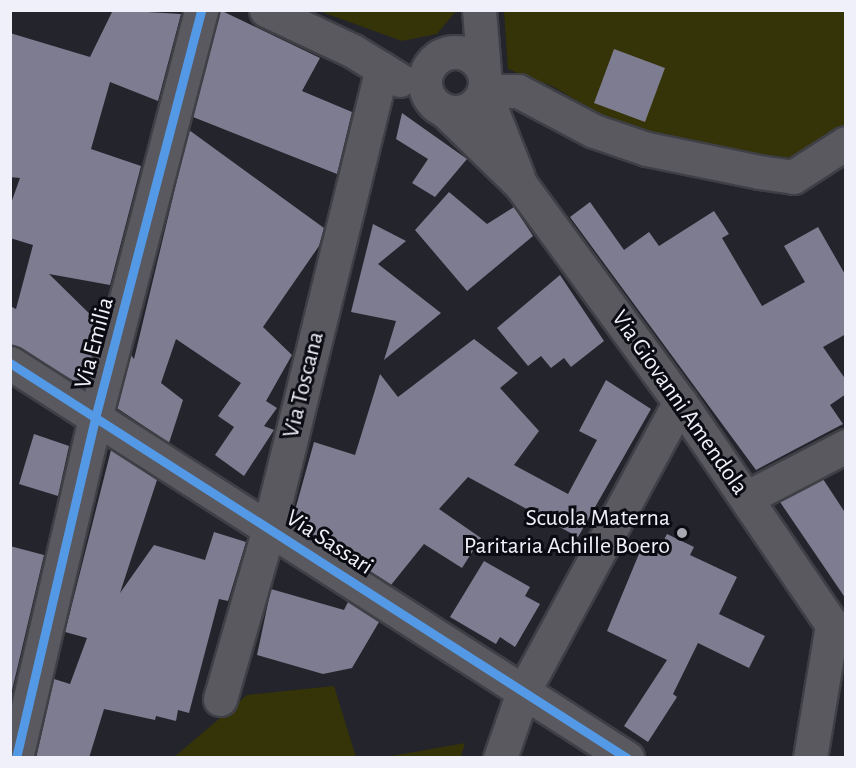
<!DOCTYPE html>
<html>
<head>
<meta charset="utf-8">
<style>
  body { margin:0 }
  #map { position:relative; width:856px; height:768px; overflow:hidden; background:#24242c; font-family:"Alegreya Sans",sans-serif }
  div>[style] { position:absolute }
  .green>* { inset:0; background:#353308 }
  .building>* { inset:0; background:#7d7c90 }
  .roads { filter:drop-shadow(2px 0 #3f3f46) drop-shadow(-2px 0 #3f3f46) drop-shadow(0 2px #3f3f46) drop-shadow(0 -2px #3f3f46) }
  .minor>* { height:33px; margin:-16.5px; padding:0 16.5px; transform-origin:16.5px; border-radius:16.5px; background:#59595f }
  .minor>.ring { margin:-16.5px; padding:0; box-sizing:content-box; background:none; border:33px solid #59595f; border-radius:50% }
  .cycleway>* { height:9px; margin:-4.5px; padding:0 4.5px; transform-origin:4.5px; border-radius:4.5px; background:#5399e6 }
  .dots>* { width:16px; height:16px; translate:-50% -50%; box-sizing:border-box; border:3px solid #0b0b12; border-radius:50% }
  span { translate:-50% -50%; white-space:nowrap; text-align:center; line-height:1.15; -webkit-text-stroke:6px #0b0b12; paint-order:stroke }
  .street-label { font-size:24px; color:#eff0fa }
  .poi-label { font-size:24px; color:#eff0fa }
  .right { translate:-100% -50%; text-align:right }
  .frame { position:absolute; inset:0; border:12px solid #eff0fa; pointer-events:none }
</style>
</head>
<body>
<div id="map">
  <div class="green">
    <i style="clip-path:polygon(319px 11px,456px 11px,437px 34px,402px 41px)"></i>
    <i style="clip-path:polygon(504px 11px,845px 11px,845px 125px,793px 158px,728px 153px,629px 132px,554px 87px,508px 69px)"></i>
    <i style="clip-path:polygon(334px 686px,356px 757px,173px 758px,247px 695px)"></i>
    <i style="clip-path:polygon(465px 743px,461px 757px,386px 757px)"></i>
  </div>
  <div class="building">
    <i style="clip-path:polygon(113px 10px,181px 14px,158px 101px,110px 82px,91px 149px,141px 166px,110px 285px,49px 274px,100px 324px,84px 387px,10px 343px,10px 306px,16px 309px,33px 245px,10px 238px,10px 206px,20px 178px,10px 177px,10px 33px,90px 57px)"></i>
    <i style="clip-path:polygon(220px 10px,320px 58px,302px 91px,352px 112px,337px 174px,193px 117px)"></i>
    <i style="clip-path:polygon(614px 49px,665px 68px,645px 122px,594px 103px)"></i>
    <i style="clip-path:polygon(402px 113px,467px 159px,435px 197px,412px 183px,428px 159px,396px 139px)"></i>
    <i style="clip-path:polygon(189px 130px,324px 228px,319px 246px,263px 327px,292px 355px,266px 401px,277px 408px,264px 426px,274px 430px,244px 476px,215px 455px,234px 427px,218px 416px,241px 383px,176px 339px,161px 383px,183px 400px,169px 443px,117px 408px,131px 355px,134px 359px)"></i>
    <i style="clip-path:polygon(449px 192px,487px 224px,514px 207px,533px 236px,467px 291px,415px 230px)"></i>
    <i style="clip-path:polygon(590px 202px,624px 250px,649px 232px,659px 246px,714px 211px,729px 234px,722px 238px,762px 306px,805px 282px,784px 246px,818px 227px,846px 276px,846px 334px,823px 347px,846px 380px,846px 394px,830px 405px,843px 424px,756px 470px,570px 217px)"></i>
    <i style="clip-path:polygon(373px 224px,406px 241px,378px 264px,441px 313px,384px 360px,396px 321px,351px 312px)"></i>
    <i style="clip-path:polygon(560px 275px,604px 341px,571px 367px,564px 358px,551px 368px,541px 356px,528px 366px,497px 328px)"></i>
    <i style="clip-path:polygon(474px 339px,518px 373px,500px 388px,539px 431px,514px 465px,568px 494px,597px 440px,579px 431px,606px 380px,651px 409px,578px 537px,468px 477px,439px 509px,481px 538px,462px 568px,424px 544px,391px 585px,292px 521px,314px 442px,355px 455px,380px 374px,398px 397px)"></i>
    <i style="clip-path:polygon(34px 434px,69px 446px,58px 496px,19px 484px)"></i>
    <i style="clip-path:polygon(111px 450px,157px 480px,120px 593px,154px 545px,205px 560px,214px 532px,246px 542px,228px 601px,219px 599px,189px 713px,178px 710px,176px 721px,156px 716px,155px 720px,104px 709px,89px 758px,36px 758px,54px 679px,70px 684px,87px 638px,65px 632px)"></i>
    <i style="clip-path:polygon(823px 479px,846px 514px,846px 599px,780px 502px)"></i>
    <i style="clip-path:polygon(667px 534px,694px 547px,690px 555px,737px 577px,719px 614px,765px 636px,749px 668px,698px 643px,673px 694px,677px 697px,648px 742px,624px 726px,667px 660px,607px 631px,641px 549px,656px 556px)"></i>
    <i style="clip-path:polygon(10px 546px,44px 555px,10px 699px)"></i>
    <i style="clip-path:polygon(484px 561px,530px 587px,525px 596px,540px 604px,515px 647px,500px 637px,496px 644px,450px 617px)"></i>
    <i style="clip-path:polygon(271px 589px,344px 610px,348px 602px,379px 622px,352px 668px,323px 674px,257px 655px)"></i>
  </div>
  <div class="roads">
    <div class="minor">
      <i style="left:266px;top:10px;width:96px;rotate:25.2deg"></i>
      <i style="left:353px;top:51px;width:55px;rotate:31.7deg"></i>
      <i style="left:479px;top:10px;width:62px;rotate:85.4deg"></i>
      <i class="ring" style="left:425px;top:52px;width:27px;height:27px"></i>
      <i style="left:484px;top:91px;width:34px"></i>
      <i style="left:518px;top:91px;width:86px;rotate:27.8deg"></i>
      <i style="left:594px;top:131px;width:56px;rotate:18.8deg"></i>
      <i style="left:647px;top:149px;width:114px;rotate:11.6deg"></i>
      <i style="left:759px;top:172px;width:34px;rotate:8deg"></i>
      <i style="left:793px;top:177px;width:63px;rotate:-32.7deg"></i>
      <i style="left:484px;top:91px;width:92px;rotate:68.4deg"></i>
      <i style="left:444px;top:110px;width:107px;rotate:44.2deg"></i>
      <i style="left:521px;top:185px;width:269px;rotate:53.8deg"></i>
      <i style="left:680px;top:402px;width:270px;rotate:55.7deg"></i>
      <i style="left:832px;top:625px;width:18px;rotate:41deg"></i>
      <i style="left:10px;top:363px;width:733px;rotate:32.63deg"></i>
      <i style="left:746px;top:498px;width:113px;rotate:-27.5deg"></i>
      <i style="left:220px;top:699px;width:178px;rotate:-74deg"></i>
      <i style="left:269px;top:528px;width:473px;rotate:-76.2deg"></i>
      <i style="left:16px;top:758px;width:349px;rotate:-76.9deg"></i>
      <i style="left:95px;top:418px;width:422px;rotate:-75.4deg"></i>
      <i style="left:500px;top:758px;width:70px;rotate:-70.8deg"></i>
      <i style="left:523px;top:692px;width:330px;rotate:-61.6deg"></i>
      <i style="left:810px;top:758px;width:135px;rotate:-80.6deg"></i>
    </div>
  </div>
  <div class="cycleway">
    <i style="left:10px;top:363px;width:733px;rotate:32.63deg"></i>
    <i style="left:16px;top:758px;width:349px;rotate:-76.9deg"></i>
    <i style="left:95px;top:418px;width:422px;rotate:-75.4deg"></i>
  </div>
  <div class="dots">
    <i style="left:682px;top:533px;background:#a8a9b2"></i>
  </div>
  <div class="street-label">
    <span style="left:95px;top:343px;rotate:-75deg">Via Emilia</span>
    <span style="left:304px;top:385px;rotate:-76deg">Via Toscana</span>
    <span style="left:679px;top:403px;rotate:55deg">Via Giovanni Amendola</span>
    <span style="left:329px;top:543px;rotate:33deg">Via Sassari</span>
  </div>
  <div class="poi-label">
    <span class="right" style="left:670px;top:533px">Scuola Materna<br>Paritaria Achille Boero</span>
  </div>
  <div class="frame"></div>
</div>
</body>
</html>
